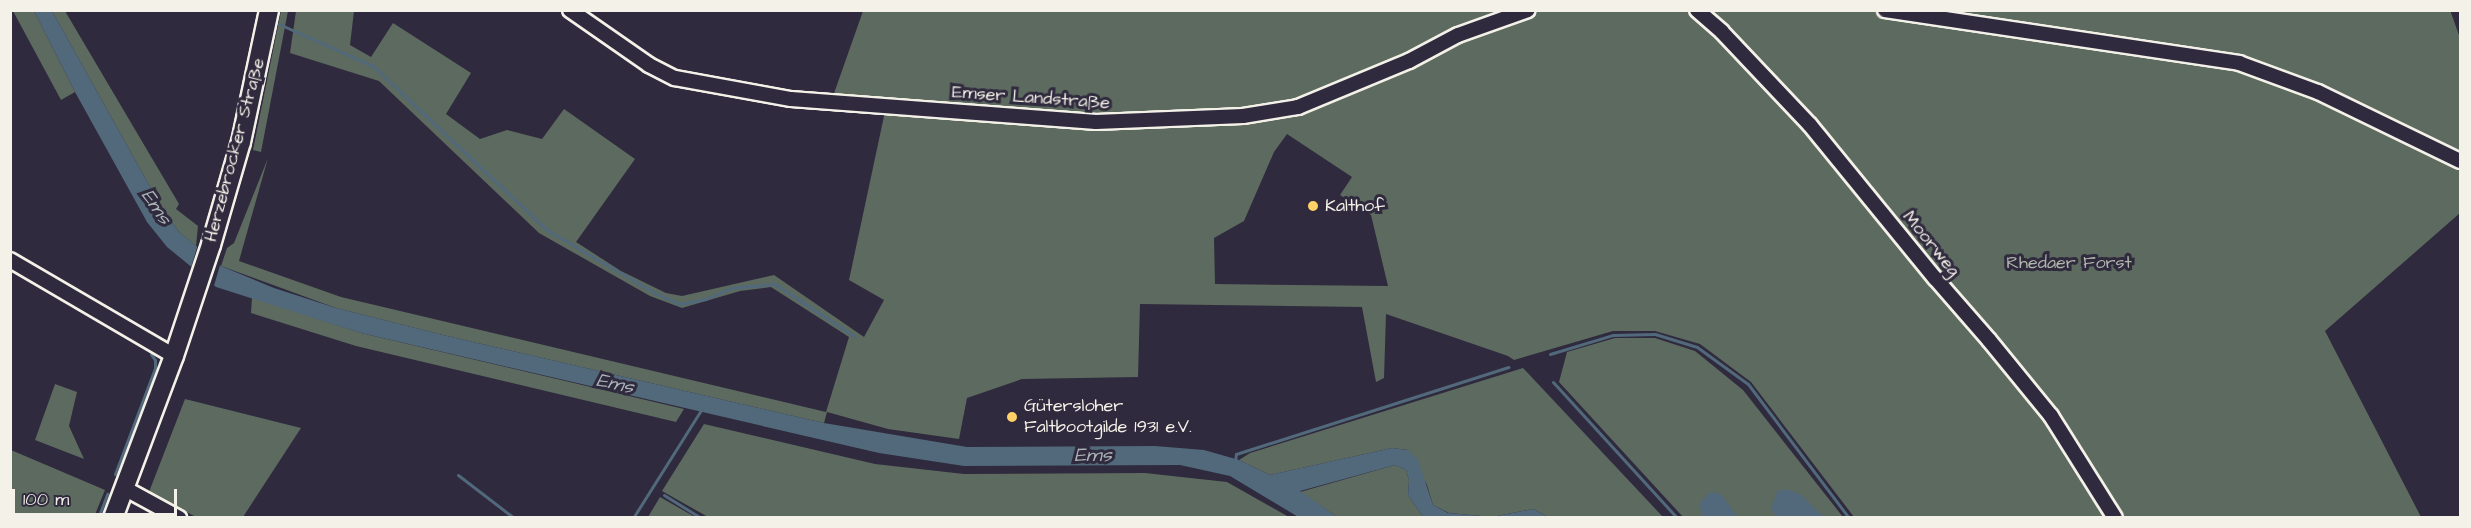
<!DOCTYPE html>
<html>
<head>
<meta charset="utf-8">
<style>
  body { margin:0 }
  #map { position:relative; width:2471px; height:528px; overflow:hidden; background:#2f2a3d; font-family:"Architects Daughter",sans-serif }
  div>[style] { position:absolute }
  .green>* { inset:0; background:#5d6a5f }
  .water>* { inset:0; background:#51697b }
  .pier>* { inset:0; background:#2f2a3d }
  .stream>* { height:3px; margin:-1.5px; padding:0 1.5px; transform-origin:1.5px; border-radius:1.5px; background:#51697b }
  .roads { filter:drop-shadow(2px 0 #f4f1e8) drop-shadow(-2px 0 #f4f1e8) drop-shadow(0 2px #f4f1e8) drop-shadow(0 -2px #f4f1e8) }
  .minor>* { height:14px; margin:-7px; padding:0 7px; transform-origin:7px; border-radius:7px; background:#2f2a3d }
  .major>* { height:18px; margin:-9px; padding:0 9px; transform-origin:9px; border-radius:9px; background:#2f2a3d }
  .dots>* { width:16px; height:16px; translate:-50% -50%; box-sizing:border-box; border:3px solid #2f2a3d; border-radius:50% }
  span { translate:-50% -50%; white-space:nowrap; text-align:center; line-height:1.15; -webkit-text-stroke:6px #2f2a3d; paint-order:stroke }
  .street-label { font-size:18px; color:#f4f1e8 }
  .poi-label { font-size:18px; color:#f4f1e8 }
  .left { translate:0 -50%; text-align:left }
  .park-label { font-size:18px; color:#b0b4aa }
  .water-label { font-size:20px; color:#abb4b7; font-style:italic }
  .frame { position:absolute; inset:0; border:12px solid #f4f1e8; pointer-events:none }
  .scale { position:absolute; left:12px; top:489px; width:165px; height:27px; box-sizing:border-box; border:3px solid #f4f1e8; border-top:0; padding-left:8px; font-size:18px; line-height:21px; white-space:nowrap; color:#f4f1e8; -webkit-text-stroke:4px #2f2a3d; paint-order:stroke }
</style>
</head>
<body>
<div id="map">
  <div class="green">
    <i style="clip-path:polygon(evenodd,2450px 10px,2460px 38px,2460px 213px,2325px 331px,2421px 517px,1854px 517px,1751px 382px,1700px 344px,1655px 331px,1613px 331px,1514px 360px,1508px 356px,1386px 314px,1384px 378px,1376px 382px,1362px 307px,1140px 304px,1138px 377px,1022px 379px,967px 398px,959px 439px,888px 429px,827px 412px,824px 423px,447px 336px,336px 308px,221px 266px,227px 248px,234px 243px,268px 158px,239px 261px,341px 297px,826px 412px,849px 337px,771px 287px,740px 291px,682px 308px,650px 296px,539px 233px,379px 81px,290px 53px,296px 11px,354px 11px,350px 45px,371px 57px,393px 23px,471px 73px,446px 114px,480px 139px,507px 130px,542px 139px,564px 109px,635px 159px,576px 242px,621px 271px,666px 293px,682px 296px,774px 275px,864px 337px,884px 300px,849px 280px,887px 102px,832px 99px,863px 11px,2450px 10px,1287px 134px,1352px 177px,1340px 195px,1371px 215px,1388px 286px,1215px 284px,1214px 238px,1244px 221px,1274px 152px,1287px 134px)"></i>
    <i style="clip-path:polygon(13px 11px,34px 11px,75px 92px,61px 100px)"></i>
    <i style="clip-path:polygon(52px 11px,65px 11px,179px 204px,176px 209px,198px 226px,196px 246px,179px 232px,163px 210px)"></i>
    <i style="clip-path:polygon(281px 11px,288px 11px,261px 152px,253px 150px)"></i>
    <i style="clip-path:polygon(252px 297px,361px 333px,684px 409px,676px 422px,356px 346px,251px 313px)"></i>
    <i style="clip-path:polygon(1615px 338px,1655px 338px,1695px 351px,1743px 390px,1843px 517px,1683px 517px,1559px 382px,1567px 352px)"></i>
    <i style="clip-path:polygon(1523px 368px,1663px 517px,1548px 517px,1533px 509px,1492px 517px,1449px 513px,1433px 505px,1427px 485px,1408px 450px,1392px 448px,1270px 475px,1239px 460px,1250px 453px)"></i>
    <i style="clip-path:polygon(55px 384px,77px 392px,69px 426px,84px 459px,35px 440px)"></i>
    <i style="clip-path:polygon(185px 399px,301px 428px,243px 517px,196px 517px,149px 492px)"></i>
    <i style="clip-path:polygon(704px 424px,875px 464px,964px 474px,1145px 473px,1227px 482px,1289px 517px,708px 517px,662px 491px)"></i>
    <i style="clip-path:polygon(11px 450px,105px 490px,94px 517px,11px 517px)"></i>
    <i style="clip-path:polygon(1395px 465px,1406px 470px,1409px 480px,1408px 495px,1423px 517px,1337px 517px,1300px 492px)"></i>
    <i style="clip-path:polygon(660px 497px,695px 517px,648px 517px)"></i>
  </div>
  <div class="water">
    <i style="clip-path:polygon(34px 11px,52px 11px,163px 210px,179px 232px,221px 266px,274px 288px,336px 308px,447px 336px,824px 423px,967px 447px,1155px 446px,1204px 450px,1239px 460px,1270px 475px,1392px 448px,1408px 450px,1418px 460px,1433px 505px,1448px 513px,1492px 517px,1533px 509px,1548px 517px,1423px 517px,1408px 495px,1409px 480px,1406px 470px,1395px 465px,1300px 491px,1337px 517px,1300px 518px,1230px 476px,1180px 465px,964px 466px,879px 453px,361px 333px,216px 287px,167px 247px,147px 222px,75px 92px)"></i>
    <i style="clip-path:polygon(1778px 490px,1789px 490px,1800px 494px,1824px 517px,1776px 517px,1771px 508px)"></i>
    <i style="clip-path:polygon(1710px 492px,1721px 494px,1738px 517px,1703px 517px,1699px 504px)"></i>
  </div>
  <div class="pier">
    <i style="clip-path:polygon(198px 244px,221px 262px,213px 289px,190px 271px)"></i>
  </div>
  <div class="stream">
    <i style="left:279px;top:24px;width:103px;rotate:24.1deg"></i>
    <i style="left:373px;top:66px;width:239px;rotate:43.3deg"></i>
    <i style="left:547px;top:230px;width:125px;rotate:30.3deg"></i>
    <i style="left:655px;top:293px;width:27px;rotate:24deg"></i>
    <i style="left:680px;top:304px;width:26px;rotate:-11deg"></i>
    <i style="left:706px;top:299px;width:27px;rotate:-24deg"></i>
    <i style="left:731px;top:288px;width:44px;rotate:-5.2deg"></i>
    <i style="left:775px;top:284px;width:95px;rotate:33.4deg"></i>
    <i style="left:1550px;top:354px;width:66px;rotate:-16.8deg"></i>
    <i style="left:1613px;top:335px;width:42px;rotate:-1.4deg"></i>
    <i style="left:1655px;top:334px;width:44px;rotate:17.2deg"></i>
    <i style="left:1697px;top:347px;width:63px;rotate:36deg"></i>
    <i style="left:1748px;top:384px;width:168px;rotate:53deg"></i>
    <i style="left:1553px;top:382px;width:184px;rotate:47.6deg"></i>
    <i style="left:1235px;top:461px;width:7px;rotate:-82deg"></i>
    <i style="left:1236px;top:454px;width:286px;rotate:-17.7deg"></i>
    <i style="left:115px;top:474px;width:113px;rotate:-69.3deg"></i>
    <i style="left:155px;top:368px;width:8px;rotate:-90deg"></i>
    <i style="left:155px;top:360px;width:7px;rotate:-124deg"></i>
    <i style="left:458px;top:475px;width:71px;rotate:37.5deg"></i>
    <i style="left:664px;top:495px;width:44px;rotate:31.9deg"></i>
    <i style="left:98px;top:518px;width:26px;rotate:-69deg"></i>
    <i style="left:633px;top:518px;width:128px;rotate:-57.8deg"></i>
  </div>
  <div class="roads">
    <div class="minor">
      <i style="left:570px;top:10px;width:96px;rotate:34.8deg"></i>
      <i style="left:649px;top:65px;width:29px;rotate:27deg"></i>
      <i style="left:675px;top:78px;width:118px;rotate:10.3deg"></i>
      <i style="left:791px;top:99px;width:306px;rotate:4.3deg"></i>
      <i style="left:1096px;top:122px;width:147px;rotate:-2.3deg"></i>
      <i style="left:1243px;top:116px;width:56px;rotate:-9.3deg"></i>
      <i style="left:1298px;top:107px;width:120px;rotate:-22.5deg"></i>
      <i style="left:1409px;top:61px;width:55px;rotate:-28deg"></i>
      <i style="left:1458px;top:35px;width:74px;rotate:-19.7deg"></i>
      <i style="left:1697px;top:10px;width:33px;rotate:41deg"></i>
      <i style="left:1722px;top:32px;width:128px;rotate:46.6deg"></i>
      <i style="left:1810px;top:125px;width:198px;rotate:50.8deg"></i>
      <i style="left:1935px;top:278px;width:82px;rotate:48.9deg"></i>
      <i style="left:1989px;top:340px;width:98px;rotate:50.8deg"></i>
      <i style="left:2051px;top:416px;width:120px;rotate:57.9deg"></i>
      <i style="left:1885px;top:10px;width:358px;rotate:8.5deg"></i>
      <i style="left:2239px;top:63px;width:84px;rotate:20.2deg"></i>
      <i style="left:2318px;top:92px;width:158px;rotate:25.9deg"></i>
      <i style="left:10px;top:260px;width:190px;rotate:30.3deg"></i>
      <i style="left:124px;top:488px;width:63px;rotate:28.6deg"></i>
    </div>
    <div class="major">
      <i style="left:113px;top:518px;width:173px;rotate:-69.4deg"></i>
      <i style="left:174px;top:356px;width:117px;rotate:-71.6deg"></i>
      <i style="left:211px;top:245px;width:107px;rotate:-73.8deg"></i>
      <i style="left:241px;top:142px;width:135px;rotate:-78deg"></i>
    </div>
  </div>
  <div class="dots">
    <i style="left:1313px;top:206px;background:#ffd166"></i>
    <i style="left:1012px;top:417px;background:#ffd166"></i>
  </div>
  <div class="street-label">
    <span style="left:1031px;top:98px;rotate:4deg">Emser Landstraße</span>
    <span style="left:235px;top:150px;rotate:-75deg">Herzebrocker Straße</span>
    <span style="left:1931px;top:244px;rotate:51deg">Moorweg</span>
  </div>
  <div class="poi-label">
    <span class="left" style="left:1325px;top:206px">Kalthof</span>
    <span class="left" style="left:1024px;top:417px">Gütersloher<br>Faltbootgilde 1931 e.V.</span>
  </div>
  <div class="park-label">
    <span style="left:2069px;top:263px">Rhedaer Forst</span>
  </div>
  <div class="water-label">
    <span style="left:156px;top:207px;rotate:56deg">Ems</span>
    <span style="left:615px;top:384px;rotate:13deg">Ems</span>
    <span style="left:1093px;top:455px">Ems</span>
  </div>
  <div class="frame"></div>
  <div class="scale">100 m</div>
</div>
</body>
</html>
